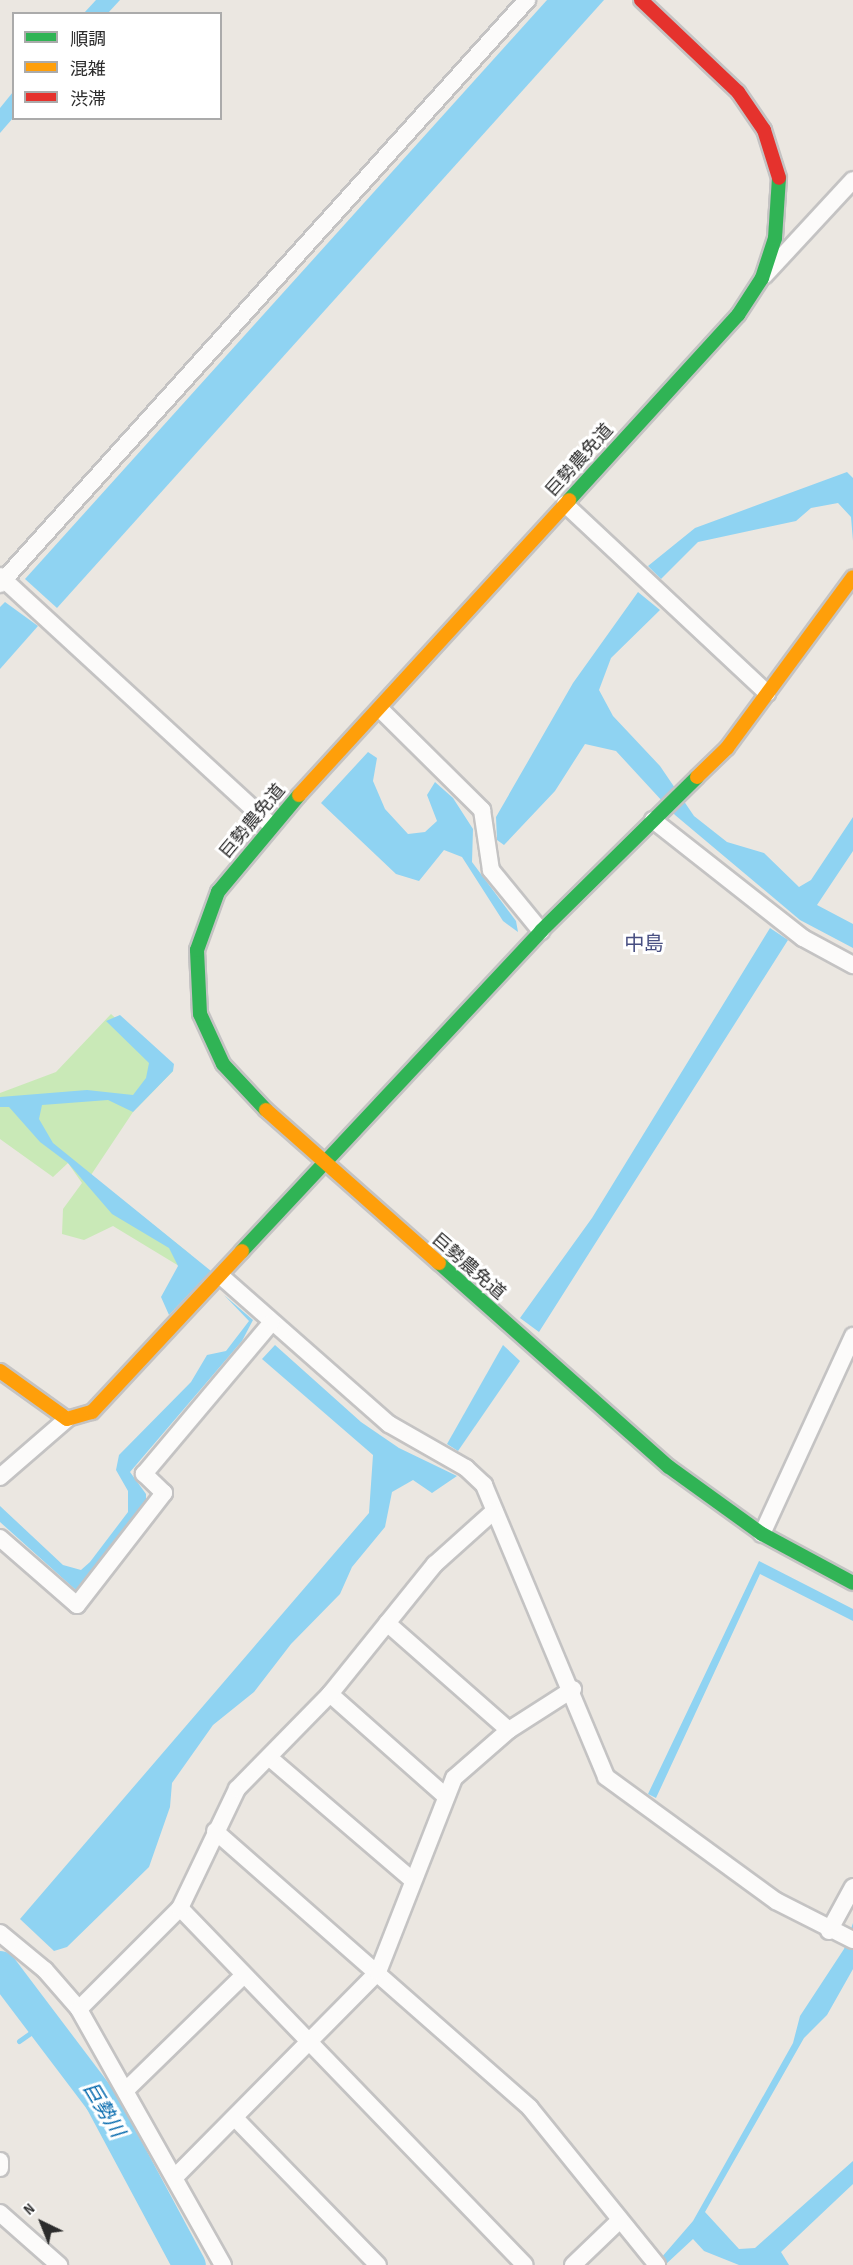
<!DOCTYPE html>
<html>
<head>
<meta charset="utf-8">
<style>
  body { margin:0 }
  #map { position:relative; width:853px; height:2265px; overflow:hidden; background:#ebe7e1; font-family:"Sofia Sans Condensed","Noto Sans JP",sans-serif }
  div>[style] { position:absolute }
  .green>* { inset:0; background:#c9e9b7 }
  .water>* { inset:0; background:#8fd3f2 }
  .stream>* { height:5px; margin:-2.5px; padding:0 2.5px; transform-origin:2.5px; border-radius:2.5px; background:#8fd3f2 }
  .river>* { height:33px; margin:-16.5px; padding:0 16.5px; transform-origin:16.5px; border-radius:16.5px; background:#8fd3f2 }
  .roads { filter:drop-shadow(2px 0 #c4c3c3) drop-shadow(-2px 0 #c4c3c3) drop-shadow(0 2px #c4c3c3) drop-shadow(0 -2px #c4c3c3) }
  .street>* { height:16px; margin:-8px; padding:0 8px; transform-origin:8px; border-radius:8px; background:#fcfbfa }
  .fast>* { height:14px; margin:-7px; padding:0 7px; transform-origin:7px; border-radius:7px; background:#30b455 }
  .slow>* { height:14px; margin:-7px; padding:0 7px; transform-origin:7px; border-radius:7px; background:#ff9f0a }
  .jam>* { height:14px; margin:-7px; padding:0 7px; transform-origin:7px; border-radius:7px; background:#e5322d }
  span { translate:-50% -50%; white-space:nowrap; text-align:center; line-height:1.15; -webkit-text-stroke:6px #fff; paint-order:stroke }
  .street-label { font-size:18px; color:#2c2c2c }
  .neighbourhood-label { font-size:20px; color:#484f82 }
  .water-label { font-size:20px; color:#0167ac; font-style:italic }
  .legend { position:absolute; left:12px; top:12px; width:210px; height:108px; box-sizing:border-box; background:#fff; border:2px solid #ababab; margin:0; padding:8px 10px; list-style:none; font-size:18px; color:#2c2c2c }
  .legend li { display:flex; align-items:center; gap:12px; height:30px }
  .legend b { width:30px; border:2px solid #ababab }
  .north { position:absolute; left:12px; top:2193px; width:60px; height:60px; -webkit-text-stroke:4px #fff; paint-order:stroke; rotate:317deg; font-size:16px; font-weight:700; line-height:24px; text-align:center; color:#2c2c2c }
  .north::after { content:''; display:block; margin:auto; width:21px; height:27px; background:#2c2c2c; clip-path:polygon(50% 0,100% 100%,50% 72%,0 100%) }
</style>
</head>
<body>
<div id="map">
  <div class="green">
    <i style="clip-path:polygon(111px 1014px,173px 1071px,133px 1112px,91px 1175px,191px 1255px,179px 1266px,113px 1226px,84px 1240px,62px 1234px,63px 1209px,82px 1183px,68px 1163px,53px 1177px,0 1139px,0 1093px,56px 1072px)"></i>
  </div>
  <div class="water">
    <i style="clip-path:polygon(96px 0,120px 0,108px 13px,84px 13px)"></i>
    <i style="clip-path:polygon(547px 0,604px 0,57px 608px,25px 579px)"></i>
    <i style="clip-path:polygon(13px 92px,13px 118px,0 133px,0 108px)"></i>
    <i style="clip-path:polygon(847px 472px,853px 478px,853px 541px,851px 517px,838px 503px,811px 508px,796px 521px,698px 542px,661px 579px,648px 566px,695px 528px)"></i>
    <i style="clip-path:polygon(638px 592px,660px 610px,611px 658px,599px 690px,613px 716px,660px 766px,694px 816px,727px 842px,764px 853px,799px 887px,811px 880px,853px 817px,853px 851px,817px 905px,853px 924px,853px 948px,800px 920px,675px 815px,616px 751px,585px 744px,555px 791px,504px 845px,497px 840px,496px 817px,573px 683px)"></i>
    <i style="clip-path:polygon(5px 602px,38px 626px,0 669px,0 607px)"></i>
    <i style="clip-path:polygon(368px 752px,377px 758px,373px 781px,385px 809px,408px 834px,425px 832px,437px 821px,427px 795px,435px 782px,453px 798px,473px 829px,472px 862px,516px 921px,518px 932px,503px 921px,462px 857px,444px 850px,419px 881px,396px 874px,321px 803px)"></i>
    <i style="clip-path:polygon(770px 928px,788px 940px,539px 1332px,520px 1318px,592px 1218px)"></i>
    <i style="clip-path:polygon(120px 1015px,174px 1064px,173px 1071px,133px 1112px,108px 1100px,42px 1105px,39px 1119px,53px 1143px,211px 1271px,169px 1315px,161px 1297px,178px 1266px,169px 1248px,112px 1214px,68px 1163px,40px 1142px,9px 1107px,0 1107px,0 1097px,87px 1090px,133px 1095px,146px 1078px,149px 1063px,106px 1021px)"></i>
    <i style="clip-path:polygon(224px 1295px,253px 1320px,242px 1341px,130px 1472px,146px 1494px,146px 1503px,78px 1592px,0 1522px,0 1506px,63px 1565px,81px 1570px,90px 1562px,128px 1512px,128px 1491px,116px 1470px,119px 1455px,191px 1382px,207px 1355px,226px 1351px,249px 1321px)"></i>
    <i style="clip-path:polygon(275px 1345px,361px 1422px,399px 1448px,457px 1476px,432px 1493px,413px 1480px,392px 1492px,385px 1527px,352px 1567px,340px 1594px,291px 1644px,254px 1692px,213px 1725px,172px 1783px,170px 1807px,149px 1867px,67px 1947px,54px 1951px,20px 1919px,369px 1513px,373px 1455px,262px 1359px)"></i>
    <i style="clip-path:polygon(503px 1345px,520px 1361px,458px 1451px,447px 1444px)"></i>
    <i style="clip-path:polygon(759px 1561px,853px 1609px,853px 1621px,760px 1574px,656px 1798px,648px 1794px)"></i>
    <i style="clip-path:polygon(853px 1923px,853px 1969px,827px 2015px,804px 2038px,705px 2212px,739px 2249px,755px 2248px,853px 2161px,853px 2184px,781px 2252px,789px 2265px,739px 2265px,704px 2251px,693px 2239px,665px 2265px,661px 2258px,693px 2221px,793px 2043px,800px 2016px,844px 1949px)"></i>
  </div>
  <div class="stream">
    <i style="left:19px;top:2041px;width:32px;rotate:-35deg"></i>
  </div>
  <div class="river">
    <i style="left:0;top:1967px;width:166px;rotate:52.9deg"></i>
    <i style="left:100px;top:2099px;width:188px;rotate:61.8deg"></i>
  </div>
  <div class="roads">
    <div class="street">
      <i style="left:765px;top:275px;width:129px;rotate:-47.2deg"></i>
      <i style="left:565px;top:504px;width:277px;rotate:43.1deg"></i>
      <i style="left:0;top:576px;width:368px;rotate:42.6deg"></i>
      <i style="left:0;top:584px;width:787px;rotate:-47.94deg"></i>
      <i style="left:380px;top:709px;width:144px;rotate:44.7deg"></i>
      <i style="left:482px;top:810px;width:61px;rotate:81.5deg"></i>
      <i style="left:491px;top:870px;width:79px;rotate:50.7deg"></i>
      <i style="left:653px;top:820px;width:191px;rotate:38.2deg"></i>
      <i style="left:803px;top:938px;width:57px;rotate:28.4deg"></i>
      <i style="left:222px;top:1277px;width:222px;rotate:41.4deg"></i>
      <i style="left:389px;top:1424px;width:89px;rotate:29.7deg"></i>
      <i style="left:466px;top:1468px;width:25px;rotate:43deg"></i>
      <i style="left:484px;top:1485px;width:316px;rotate:67.3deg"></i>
      <i style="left:606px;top:1777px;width:210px;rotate:36.1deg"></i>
      <i style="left:776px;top:1901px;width:86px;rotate:26.9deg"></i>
      <i style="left:0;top:1477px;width:89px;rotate:-40.9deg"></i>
      <i style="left:762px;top:1534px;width:218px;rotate:-65.3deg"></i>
      <i style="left:0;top:1538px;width:102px;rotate:41deg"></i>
      <i style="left:77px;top:1605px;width:142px;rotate:-52.2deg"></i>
      <i style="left:164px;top:1493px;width:28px;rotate:-136deg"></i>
      <i style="left:144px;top:1474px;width:197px;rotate:-49.9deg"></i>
      <i style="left:387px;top:1623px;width:162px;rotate:41.3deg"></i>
      <i style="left:330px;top:1694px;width:152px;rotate:41.5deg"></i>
      <i style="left:271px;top:1759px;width:186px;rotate:40.6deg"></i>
      <i style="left:215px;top:1831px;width:419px;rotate:41.3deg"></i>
      <i style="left:530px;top:2108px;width:202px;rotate:51deg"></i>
      <i style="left:180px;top:1908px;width:496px;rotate:46deg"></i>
      <i style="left:829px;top:1931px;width:50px;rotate:-61.4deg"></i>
      <i style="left:0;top:1933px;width:58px;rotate:39.4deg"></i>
      <i style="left:45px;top:1970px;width:52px;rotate:48.9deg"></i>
      <i style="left:127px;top:2089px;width:163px;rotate:-44.3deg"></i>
      <i style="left:235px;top:2118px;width:205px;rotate:45.8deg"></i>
      <i style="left:0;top:2161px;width:7px;rotate:90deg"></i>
      <i style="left:176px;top:2176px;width:287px;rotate:-45.3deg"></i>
      <i style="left:378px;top:1972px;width:208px;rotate:-68.6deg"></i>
      <i style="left:454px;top:1778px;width:73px;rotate:-41.1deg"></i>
      <i style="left:509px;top:1730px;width:76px;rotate:-32.6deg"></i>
      <i style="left:0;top:2213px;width:79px;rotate:41.4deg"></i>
      <i style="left:223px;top:2265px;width:294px;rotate:-119.4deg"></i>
      <i style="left:79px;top:2009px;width:143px;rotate:-45deg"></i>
      <i style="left:180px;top:1908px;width:132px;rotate:-64.4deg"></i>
      <i style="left:237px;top:1789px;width:133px;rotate:-45.6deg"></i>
      <i style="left:330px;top:1694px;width:167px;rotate:-51.1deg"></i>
      <i style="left:435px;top:1564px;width:79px;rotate:-41.9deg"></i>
      <i style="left:573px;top:2265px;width:65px;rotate:-43.8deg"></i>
    </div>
    <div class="fast">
      <i style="left:569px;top:500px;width:251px;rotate:-47.6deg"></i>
      <i style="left:738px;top:315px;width:44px;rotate:-57deg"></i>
      <i style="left:762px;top:278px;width:42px;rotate:-72deg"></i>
      <i style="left:775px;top:238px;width:60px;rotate:-86.2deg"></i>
      <i style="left:266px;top:1110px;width:63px;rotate:-133.1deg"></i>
      <i style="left:223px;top:1064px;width:55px;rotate:-114.7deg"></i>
      <i style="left:200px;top:1014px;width:64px;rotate:-92.7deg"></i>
      <i style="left:197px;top:950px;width:62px;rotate:-70.1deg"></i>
      <i style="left:218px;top:892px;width:126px;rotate:-50.1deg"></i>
      <i style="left:242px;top:1251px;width:438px;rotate:-46.9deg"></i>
      <i style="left:541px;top:931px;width:219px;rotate:-44.6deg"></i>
      <i style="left:439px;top:1263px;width:307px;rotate:41.6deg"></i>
      <i style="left:669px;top:1467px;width:115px;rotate:35.8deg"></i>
      <i style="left:762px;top:1534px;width:103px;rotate:28.3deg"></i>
    </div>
    <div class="slow">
      <i style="left:697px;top:777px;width:42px;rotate:-44deg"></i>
      <i style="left:727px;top:748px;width:212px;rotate:-53.6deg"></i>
      <i style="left:299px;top:795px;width:400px;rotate:-47.5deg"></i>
      <i style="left:266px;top:1110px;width:231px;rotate:41.5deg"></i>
      <i style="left:0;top:1371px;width:82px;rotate:35.6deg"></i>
      <i style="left:67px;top:1419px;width:26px;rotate:-16deg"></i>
      <i style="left:92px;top:1412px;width:220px;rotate:-47deg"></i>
    </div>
    <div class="jam">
      <i style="left:641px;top:0;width:134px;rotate:43.5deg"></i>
      <i style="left:738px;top:92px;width:46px;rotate:55.6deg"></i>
      <i style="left:764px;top:130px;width:50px;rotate:72.6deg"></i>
    </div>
  </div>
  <div class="street-label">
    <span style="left:580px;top:461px;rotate:-48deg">巨勢農免道</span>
    <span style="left:253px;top:822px;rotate:-50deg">巨勢農免道</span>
    <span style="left:468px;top:1267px;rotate:41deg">巨勢農免道</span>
  </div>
  <div class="neighbourhood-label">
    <span style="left:644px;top:944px">中島</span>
  </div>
  <div class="water-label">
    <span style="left:103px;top:2110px;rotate:59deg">巨勢川</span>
  </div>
  <ul class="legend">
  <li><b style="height:8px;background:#30b455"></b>順調</li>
  <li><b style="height:8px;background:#ff9f0a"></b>混雑</li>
  <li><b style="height:8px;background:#e5322d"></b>渋滞</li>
  </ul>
  <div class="north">N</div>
</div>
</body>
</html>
